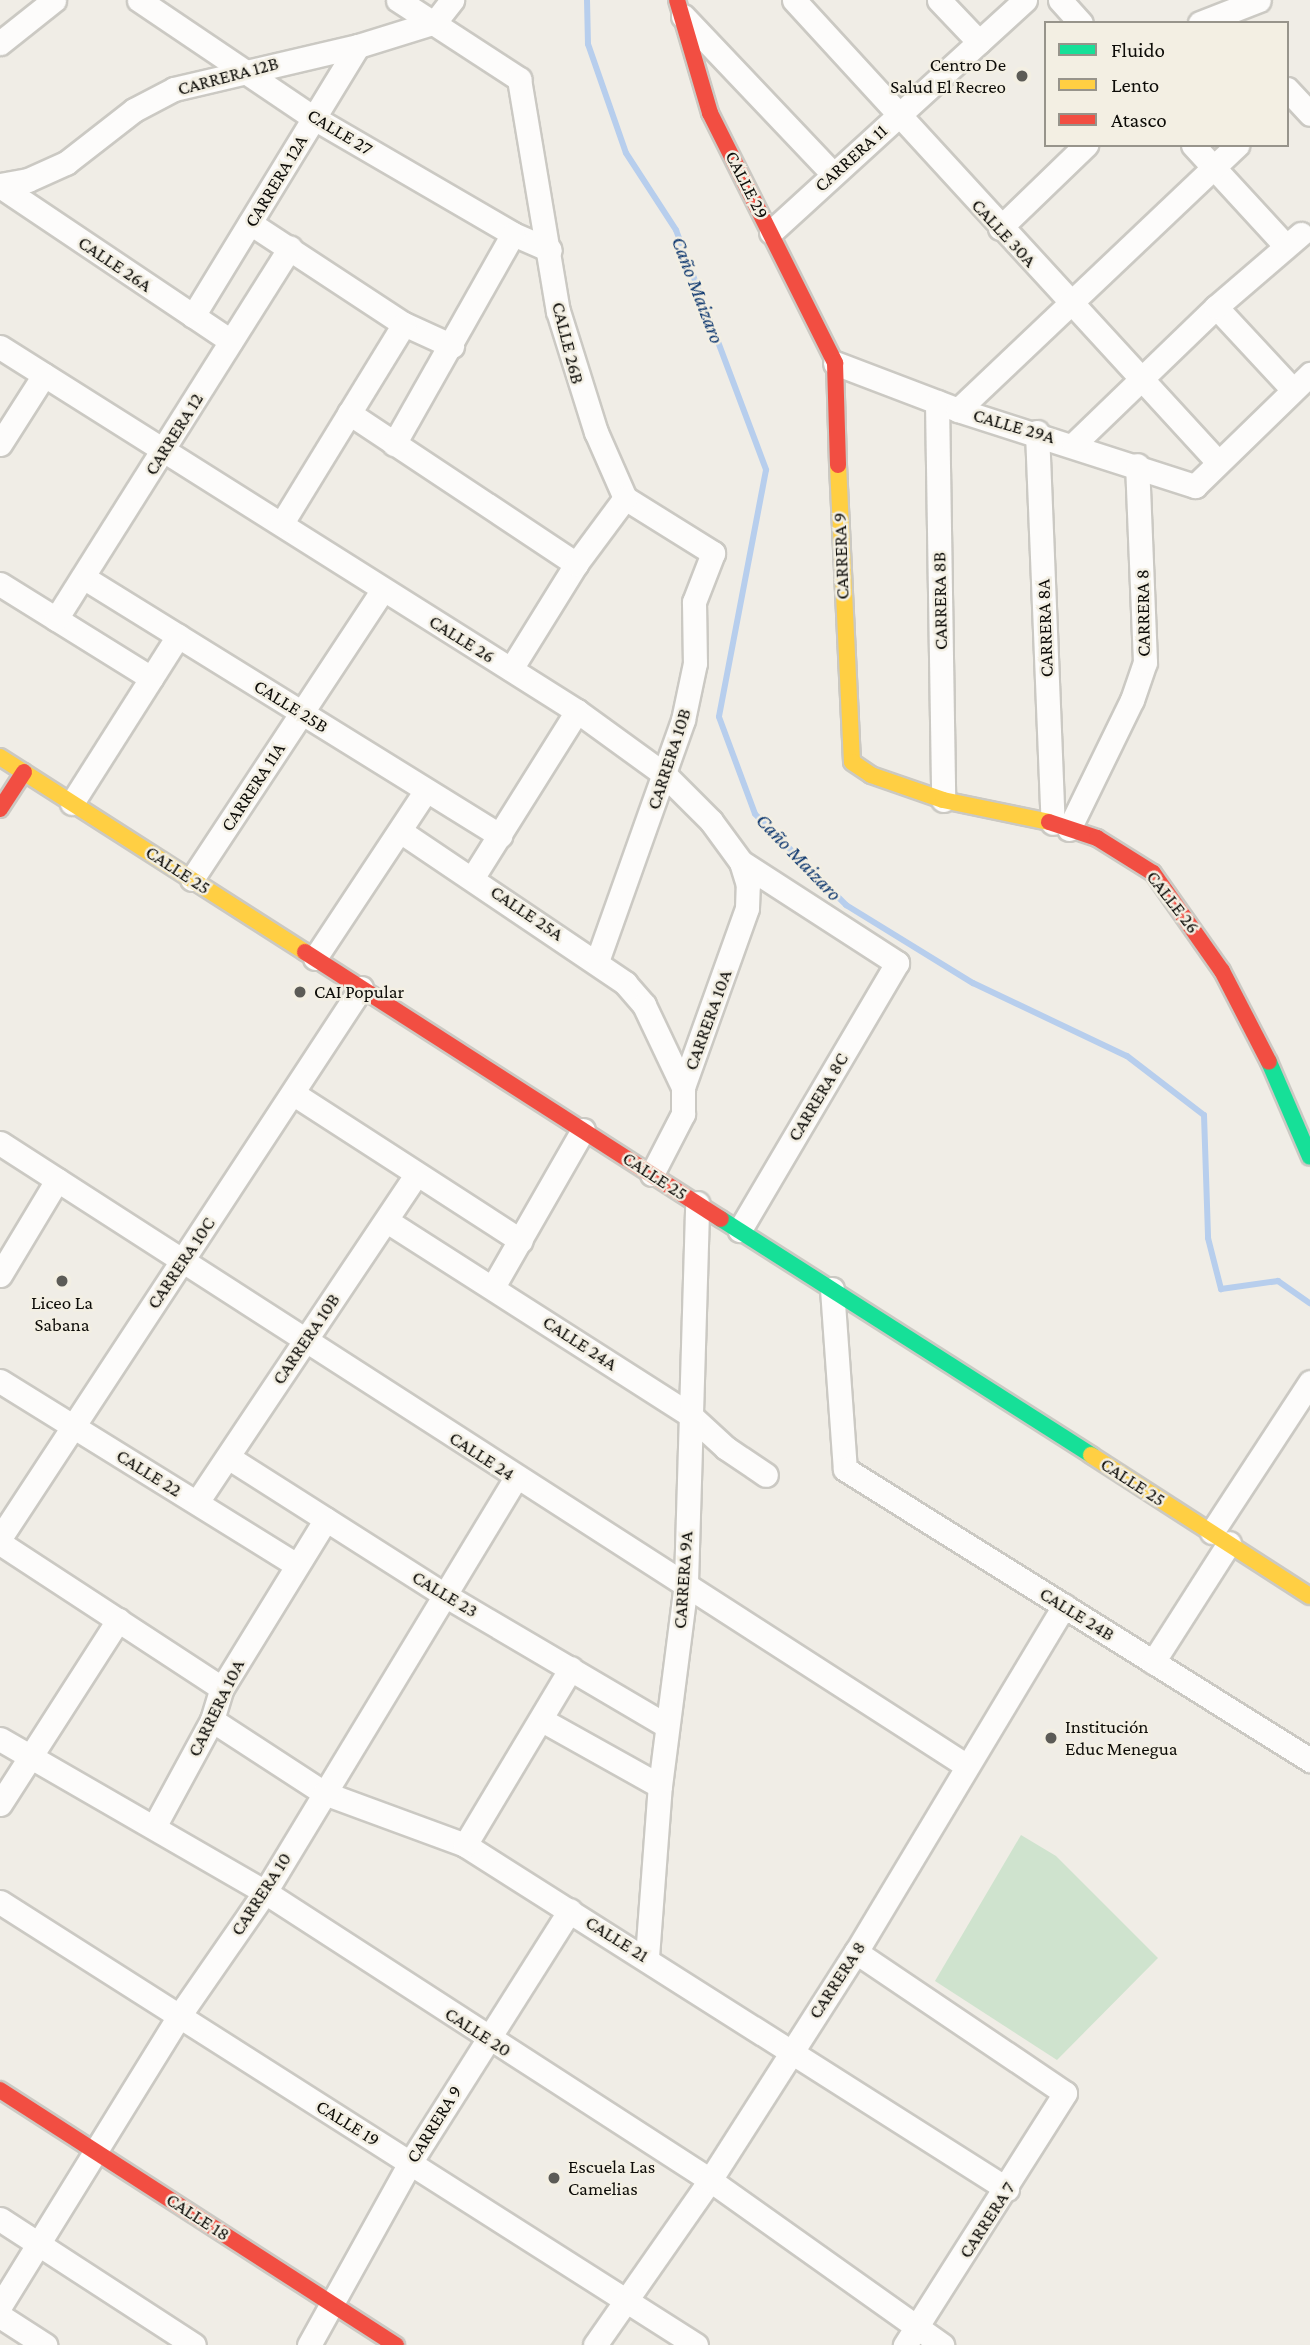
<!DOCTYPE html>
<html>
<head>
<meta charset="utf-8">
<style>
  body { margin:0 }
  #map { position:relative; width:1310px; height:2345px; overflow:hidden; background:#f0ede6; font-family:"Crimson Pro",serif }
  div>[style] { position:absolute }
  .green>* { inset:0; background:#cfe3ce }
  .stream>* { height:6px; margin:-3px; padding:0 3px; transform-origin:3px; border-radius:3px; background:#b7ceed }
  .roads { filter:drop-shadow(2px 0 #cbc9c3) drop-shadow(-2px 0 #cbc9c3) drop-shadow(0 2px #cbc9c3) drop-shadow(0 -2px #cbc9c3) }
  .street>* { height:23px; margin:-11.5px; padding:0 11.5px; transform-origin:11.5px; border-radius:11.5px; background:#fdfcfb }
  .fast>* { height:16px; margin:-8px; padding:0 8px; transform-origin:8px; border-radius:8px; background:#16e098 }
  .slow>* { height:16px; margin:-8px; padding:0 8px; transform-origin:8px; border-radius:8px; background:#ffcf43 }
  .jam>* { height:16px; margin:-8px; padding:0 8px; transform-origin:8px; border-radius:8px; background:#f24e42 }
  .dots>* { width:19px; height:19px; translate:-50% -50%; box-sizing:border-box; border:4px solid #f3efe3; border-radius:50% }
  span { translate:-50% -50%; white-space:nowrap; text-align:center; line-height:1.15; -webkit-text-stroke:5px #f3efe3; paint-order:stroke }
  .poi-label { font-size:19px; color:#0d0c08 }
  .right { translate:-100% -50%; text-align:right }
  .left { translate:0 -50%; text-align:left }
  .street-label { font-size:19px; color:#0d0c08 }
  .water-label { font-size:21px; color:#0c366e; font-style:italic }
  .legend { position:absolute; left:1044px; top:21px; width:245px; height:126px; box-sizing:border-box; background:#f3efe3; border:2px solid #97948b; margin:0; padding:9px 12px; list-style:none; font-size:21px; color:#0d0c08 }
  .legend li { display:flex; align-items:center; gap:14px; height:35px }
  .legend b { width:35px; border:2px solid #97948b }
</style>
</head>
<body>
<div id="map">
  <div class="green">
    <i style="clip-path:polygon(1021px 1835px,1056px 1856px,1158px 1958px,1057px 2060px,935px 1981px)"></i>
  </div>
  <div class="stream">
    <i style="left:587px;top:0;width:44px;rotate:88.7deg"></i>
    <i style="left:588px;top:44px;width:115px;rotate:70.8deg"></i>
    <i style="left:626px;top:153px;width:92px;rotate:57deg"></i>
    <i style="left:676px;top:230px;width:256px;rotate:69.4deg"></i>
    <i style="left:766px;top:470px;width:251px;rotate:100.8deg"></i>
    <i style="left:719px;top:717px;width:103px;rotate:69.6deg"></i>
    <i style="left:755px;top:814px;width:129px;rotate:45deg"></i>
    <i style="left:846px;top:905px;width:149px;rotate:31.6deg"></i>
    <i style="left:973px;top:983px;width:170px;rotate:25.4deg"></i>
    <i style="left:1127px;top:1056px;width:97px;rotate:37.5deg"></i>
    <i style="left:1204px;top:1115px;width:123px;rotate:88.1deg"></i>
    <i style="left:1208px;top:1238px;width:53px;rotate:75.7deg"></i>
    <i style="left:1221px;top:1289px;width:58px;rotate:-8deg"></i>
    <i style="left:1278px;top:1281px;width:39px;rotate:35deg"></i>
  </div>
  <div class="roads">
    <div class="street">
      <i style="left:139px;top:0;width:211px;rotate:34deg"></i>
      <i style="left:314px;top:118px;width:230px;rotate:30.2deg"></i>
      <i style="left:513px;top:234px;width:40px;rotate:23.4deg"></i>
      <i style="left:398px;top:0;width:145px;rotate:33.1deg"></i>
      <i style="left:519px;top:79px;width:235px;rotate:80.5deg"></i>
      <i style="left:558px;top:311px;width:127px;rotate:72.6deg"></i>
      <i style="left:596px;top:432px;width:72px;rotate:66.3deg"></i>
      <i style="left:625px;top:498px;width:104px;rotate:32deg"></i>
      <i style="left:713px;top:553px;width:53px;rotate:111.2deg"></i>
      <i style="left:694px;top:602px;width:61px;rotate:89.1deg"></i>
      <i style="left:695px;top:663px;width:58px;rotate:101.9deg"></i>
      <i style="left:683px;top:720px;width:256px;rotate:109.6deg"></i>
      <i style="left:794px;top:0;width:627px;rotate:47.46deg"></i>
      <i style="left:939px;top:0;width:58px;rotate:46.4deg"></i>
      <i style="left:1060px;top:0;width:31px;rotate:48deg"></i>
      <i style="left:683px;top:16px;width:218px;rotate:46.5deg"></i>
      <i style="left:1200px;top:23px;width:63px;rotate:-21.3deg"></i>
      <i style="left:0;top:43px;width:69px;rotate:-38.5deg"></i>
      <i style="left:1287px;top:89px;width:34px;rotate:47deg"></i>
      <i style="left:1193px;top:145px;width:136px;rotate:47.4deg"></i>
      <i style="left:0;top:185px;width:28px;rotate:-10deg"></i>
      <i style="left:28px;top:180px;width:42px;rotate:-24.1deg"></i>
      <i style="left:66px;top:163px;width:86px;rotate:-37.9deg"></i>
      <i style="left:134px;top:110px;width:45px;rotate:-27.7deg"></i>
      <i style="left:174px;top:89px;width:189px;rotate:-13.2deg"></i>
      <i style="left:358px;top:46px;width:81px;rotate:-17.3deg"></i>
      <i style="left:435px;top:22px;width:28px;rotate:-52deg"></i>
      <i style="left:0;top:186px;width:278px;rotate:33.9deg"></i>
      <i style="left:250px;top:223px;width:184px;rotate:33.3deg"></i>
      <i style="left:404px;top:324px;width:53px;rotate:24.6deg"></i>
      <i style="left:1000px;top:228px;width:120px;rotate:-44deg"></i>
      <i style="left:771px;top:232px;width:344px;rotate:-42.4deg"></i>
      <i style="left:1216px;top:307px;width:113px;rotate:47.1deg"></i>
      <i style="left:193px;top:316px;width:316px;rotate:-58.6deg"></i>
      <i style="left:0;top:347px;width:682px;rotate:32.25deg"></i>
      <i style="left:577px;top:711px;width:109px;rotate:36deg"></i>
      <i style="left:665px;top:775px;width:65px;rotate:45deg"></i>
      <i style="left:711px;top:821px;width:51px;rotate:53.8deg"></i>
      <i style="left:741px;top:862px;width:186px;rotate:32.9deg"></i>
      <i style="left:897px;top:963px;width:310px;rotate:120.5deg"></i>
      <i style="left:835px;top:363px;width:132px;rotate:20.9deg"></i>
      <i style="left:958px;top:410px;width:249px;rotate:17.8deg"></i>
      <i style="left:1195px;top:486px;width:161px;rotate:-44.2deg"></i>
      <i style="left:937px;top:402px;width:398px;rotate:89.1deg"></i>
      <i style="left:958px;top:410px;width:385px;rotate:-43.5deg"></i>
      <i style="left:349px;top:413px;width:273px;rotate:33.6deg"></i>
      <i style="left:1037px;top:432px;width:391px;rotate:87.7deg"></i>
      <i style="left:0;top:444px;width:82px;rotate:-57.5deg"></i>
      <i style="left:394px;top:444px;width:241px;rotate:-60.5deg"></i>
      <i style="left:1074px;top:444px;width:197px;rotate:-44deg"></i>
      <i style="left:1216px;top:307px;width:112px;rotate:-40.7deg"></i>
      <i style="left:282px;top:523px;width:233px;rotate:-58.5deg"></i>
      <i style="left:83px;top:577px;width:491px;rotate:31.8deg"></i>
      <i style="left:0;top:584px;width:178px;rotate:31.9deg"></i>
      <i style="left:56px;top:619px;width:439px;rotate:-57.8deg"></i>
      <i style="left:511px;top:669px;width:123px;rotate:-58.2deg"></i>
      <i style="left:576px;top:564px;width:82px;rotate:-53.4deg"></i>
      <i style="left:72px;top:803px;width:198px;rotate:-57.6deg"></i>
      <i style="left:1069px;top:829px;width:144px;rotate:-64deg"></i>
      <i style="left:1132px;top:700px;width:40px;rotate:-71.1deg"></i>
      <i style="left:1145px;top:662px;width:197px;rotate:-92.3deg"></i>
      <i style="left:400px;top:831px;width:272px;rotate:34deg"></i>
      <i style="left:625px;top:983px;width:29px;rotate:49deg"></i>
      <i style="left:644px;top:1005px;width:91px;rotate:64.6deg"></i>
      <i style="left:473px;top:877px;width:196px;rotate:-57.9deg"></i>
      <i style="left:192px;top:879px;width:347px;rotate:-56.6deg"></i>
      <i style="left:315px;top:958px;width:201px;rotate:-56.5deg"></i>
      <i style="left:294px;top:1094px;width:270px;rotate:32.9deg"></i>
      <i style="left:0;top:1143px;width:1150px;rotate:32.79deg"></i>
      <i style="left:652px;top:1174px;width:68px;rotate:-62.7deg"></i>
      <i style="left:683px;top:1114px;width:27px;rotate:-90deg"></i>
      <i style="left:683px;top:1087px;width:190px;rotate:-70.3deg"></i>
      <i style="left:747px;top:908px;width:23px;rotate:-88deg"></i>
      <i style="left:748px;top:885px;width:24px;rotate:-107deg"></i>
      <i style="left:387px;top:1221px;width:360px;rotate:32.6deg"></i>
      <i style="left:690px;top:1415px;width:49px;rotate:42.5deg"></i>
      <i style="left:726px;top:1448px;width:48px;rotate:34deg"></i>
      <i style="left:0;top:1275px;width:111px;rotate:-59deg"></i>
      <i style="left:493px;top:1287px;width:181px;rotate:-60.2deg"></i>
      <i style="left:832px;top:1289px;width:180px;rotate:85.9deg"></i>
      <i style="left:845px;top:1469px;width:549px;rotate:32.04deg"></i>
      <i style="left:0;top:1381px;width:349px;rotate:31.8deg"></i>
      <i style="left:228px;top:1457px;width:255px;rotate:32.5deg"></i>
      <i style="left:443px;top:1594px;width:260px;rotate:30.5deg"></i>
      <i style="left:197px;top:1502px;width:394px;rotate:-56.2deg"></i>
      <i style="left:1212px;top:1532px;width:179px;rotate:-56.8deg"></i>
      <i style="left:0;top:1538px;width:658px;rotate:-56.72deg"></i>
      <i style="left:0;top:1543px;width:265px;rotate:33.2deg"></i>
      <i style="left:1153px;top:1662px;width:141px;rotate:-57.4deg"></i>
      <i style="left:212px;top:1720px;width:134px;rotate:33.1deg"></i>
      <i style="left:324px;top:1793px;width:150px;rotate:20.2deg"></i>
      <i style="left:465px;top:1845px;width:642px;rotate:32.4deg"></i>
      <i style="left:542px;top:1720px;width:135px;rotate:29.2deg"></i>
      <i style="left:0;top:1739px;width:306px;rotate:30deg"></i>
      <i style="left:265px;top:1892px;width:530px;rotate:32.91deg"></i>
      <i style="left:710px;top:2180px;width:285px;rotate:35.4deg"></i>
      <i style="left:0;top:1804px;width:219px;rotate:-57.3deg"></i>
      <i style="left:154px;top:1827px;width:122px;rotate:-61.5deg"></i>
      <i style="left:212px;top:1720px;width:34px;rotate:-73deg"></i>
      <i style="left:222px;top:1688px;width:198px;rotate:-58.4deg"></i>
      <i style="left:465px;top:1845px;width:206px;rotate:-59.1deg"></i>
      <i style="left:0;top:1902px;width:825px;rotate:32.48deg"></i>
      <i style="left:856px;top:1952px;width:252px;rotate:34deg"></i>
      <i style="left:1065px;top:2093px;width:299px;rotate:122.4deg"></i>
      <i style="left:647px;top:1957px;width:171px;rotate:-85.7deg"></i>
      <i style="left:660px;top:1786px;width:206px;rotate:-82.7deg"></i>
      <i style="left:686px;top:1582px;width:379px;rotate:-88.3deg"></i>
      <i style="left:0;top:2219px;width:231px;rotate:33deg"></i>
      <i style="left:0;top:2306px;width:341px;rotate:-58.3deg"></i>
      <i style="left:179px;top:2016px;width:151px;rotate:-55.3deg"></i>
      <i style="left:265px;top:1892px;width:484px;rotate:-58.8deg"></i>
      <i style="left:0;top:2316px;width:54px;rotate:32.8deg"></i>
      <i style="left:309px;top:2345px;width:208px;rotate:-61deg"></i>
      <i style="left:410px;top:2163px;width:299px;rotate:-57.7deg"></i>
      <i style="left:595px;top:2345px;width:201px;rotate:-55.1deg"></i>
      <i style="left:710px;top:2180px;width:271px;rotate:-57.4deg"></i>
      <i style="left:856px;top:1952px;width:404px;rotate:-59deg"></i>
    </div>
    <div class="fast">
      <i style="left:1269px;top:1062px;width:103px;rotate:66.7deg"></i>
      <i style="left:721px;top:1219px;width:439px;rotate:32.5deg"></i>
    </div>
    <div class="slow">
      <i style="left:838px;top:465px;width:297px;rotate:87.3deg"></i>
      <i style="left:852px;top:762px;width:23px;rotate:34deg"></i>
      <i style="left:871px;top:775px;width:76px;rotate:19.1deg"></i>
      <i style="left:943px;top:800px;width:108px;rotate:11.7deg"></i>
      <i style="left:0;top:757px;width:362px;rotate:32.6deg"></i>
      <i style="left:1091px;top:1455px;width:260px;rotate:32.8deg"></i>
    </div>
    <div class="jam">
      <i style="left:677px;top:0;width:118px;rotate:73.7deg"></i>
      <i style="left:710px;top:113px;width:280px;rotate:63.4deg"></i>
      <i style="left:835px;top:363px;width:102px;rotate:88.3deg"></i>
      <i style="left:0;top:809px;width:44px;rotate:-57deg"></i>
      <i style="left:1049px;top:822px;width:51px;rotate:18.4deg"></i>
      <i style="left:1097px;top:838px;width:66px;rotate:32deg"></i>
      <i style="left:1153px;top:873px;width:120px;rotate:54.9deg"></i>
      <i style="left:1222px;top:971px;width:102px;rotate:62.7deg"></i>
      <i style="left:305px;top:952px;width:494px;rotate:32.7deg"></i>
      <i style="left:0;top:2090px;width:471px;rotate:32.8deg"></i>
    </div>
  </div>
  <div class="dots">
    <i style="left:1022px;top:76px;background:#5c5b56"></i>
    <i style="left:300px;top:992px;background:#5c5b56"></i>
    <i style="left:62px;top:1281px;background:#5c5b56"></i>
    <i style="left:1051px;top:1738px;background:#5c5b56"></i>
    <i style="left:554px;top:2178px;background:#5c5b56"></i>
  </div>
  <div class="poi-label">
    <span class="right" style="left:1006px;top:76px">Centro De<br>Salud El Recreo</span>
    <span class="left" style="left:314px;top:992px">CAI Popular</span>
    <span style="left:62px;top:1314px">Liceo La<br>Sabana</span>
    <span class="left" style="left:1065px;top:1738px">Institución<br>Educ Menegua</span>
    <span class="left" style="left:568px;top:2178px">Escuela Las<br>Camelias</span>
  </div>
  <div class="street-label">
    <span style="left:228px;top:76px;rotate:-15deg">CARRERA 12B</span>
    <span style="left:340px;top:132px;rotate:31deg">CALLE 27</span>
    <span style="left:851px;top:158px;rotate:-42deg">CARRERA 11</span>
    <span style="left:276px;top:181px;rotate:-59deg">CARRERA 12A</span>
    <span style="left:747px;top:185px;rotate:63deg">CALLE 29</span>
    <span style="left:1004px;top:233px;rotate:47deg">CALLE 30A</span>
    <span style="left:115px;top:264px;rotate:34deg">CALLE 26A</span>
    <span style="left:568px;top:343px;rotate:76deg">CALLE 26B</span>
    <span style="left:1014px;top:426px;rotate:16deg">CALLE 29A</span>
    <span style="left:174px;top:434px;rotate:-58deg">CARRERA 12</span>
    <span style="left:841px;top:556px;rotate:-92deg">CARRERA 9</span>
    <span style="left:940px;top:601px;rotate:-91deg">CARRERA 8B</span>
    <span style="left:1143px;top:613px;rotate:-91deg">CARRERA 8</span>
    <span style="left:1045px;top:628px;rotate:-92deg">CARRERA 8A</span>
    <span style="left:462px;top:639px;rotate:32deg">CALLE 26</span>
    <span style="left:291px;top:706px;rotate:32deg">CALLE 25B</span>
    <span style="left:669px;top:759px;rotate:-72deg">CARRERA 10B</span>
    <span style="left:253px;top:787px;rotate:-57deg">CARRERA 11A</span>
    <span style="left:178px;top:870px;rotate:33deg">CALLE 25</span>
    <span style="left:1173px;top:902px;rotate:52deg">CALLE 26</span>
    <span style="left:527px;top:913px;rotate:34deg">CALLE 25A</span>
    <span style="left:708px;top:1020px;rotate:-70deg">CARRERA 10A</span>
    <span style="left:818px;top:1097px;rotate:-59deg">CARRERA 8C</span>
    <span style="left:655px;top:1176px;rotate:33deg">CALLE 25</span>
    <span style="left:181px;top:1263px;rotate:-56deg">CARRERA 10C</span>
    <span style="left:306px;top:1339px;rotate:-56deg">CARRERA 10B</span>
    <span style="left:580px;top:1343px;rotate:33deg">CALLE 24A</span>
    <span style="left:482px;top:1456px;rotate:33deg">CALLE 24</span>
    <span style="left:149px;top:1473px;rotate:32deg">CALLE 22</span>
    <span style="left:1133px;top:1482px;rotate:33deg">CALLE 25</span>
    <span style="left:683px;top:1580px;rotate:-86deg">CARRERA 9A</span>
    <span style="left:445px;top:1594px;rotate:31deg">CALLE 23</span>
    <span style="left:1077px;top:1614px;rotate:32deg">CALLE 24B</span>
    <span style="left:216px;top:1708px;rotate:-64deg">CARRERA 10A</span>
    <span style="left:261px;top:1894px;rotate:-57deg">CARRERA 10</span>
    <span style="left:617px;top:1939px;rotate:32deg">CALLE 21</span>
    <span style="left:837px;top:1980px;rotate:-57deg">CARRERA 8</span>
    <span style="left:478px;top:2032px;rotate:33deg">CALLE 20</span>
    <span style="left:348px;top:2123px;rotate:32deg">CALLE 19</span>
    <span style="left:434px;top:2124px;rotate:-58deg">CARRERA 9</span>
    <span style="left:198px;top:2217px;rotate:33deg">CALLE 18</span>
    <span style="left:987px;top:2220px;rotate:-57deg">CARRERA 7</span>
  </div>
  <div class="water-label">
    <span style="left:698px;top:290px;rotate:69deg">Caño Maizaro</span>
    <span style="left:799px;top:857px;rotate:46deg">Caño Maizaro</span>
  </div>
  <ul class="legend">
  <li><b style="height:9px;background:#16e098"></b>Fluido</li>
  <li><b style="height:9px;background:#ffcf43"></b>Lento</li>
  <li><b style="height:9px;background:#f24e42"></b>Atasco</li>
  </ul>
</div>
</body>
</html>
